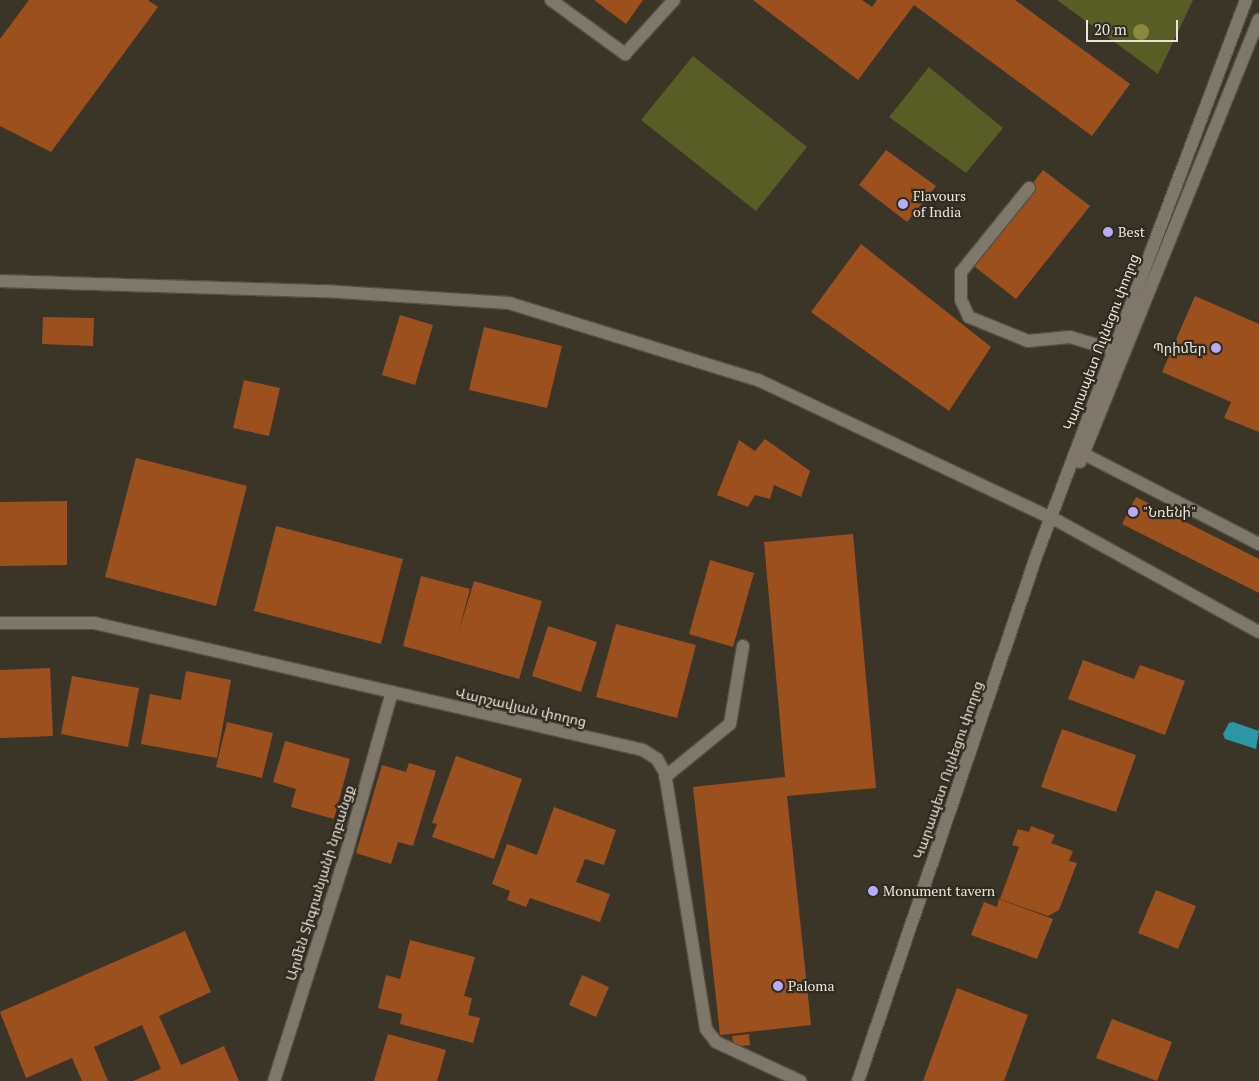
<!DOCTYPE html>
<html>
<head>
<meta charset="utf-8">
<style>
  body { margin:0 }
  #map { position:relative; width:1259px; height:1081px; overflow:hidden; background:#3b3528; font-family:"PT Serif","Noto Sans Armenian",serif }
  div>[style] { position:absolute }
  .green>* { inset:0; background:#585c25 }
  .water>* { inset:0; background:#2c96a4 }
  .building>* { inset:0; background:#9c501e }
  .roads { filter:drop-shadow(1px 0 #555046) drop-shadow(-1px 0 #555046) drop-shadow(0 1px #555046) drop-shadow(0 -1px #555046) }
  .minor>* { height:12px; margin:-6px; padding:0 6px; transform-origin:6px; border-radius:6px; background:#7f786a }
  .trees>* { width:16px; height:16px; margin:-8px; border-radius:50%; background:#878a3e }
  .dots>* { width:14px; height:14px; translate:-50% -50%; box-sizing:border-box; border:2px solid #312b1f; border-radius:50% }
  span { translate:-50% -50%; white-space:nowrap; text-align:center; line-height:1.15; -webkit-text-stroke:4.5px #312b1f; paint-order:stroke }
  .poi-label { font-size:14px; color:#e8e4dc }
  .left { translate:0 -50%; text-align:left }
  .right { translate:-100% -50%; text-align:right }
  .street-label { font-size:14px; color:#e8e4dc }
  .scale { position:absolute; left:1086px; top:20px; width:92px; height:22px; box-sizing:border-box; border:2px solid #e8e4dc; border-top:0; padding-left:6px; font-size:15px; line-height:18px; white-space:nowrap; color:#e8e4dc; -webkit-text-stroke:4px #312b1f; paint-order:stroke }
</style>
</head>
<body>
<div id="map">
  <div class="green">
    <i style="clip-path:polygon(1057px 0,1193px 0,1158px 74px)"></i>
    <i style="clip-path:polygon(693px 56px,807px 147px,756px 211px,641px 120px)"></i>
    <i style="clip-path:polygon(929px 67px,1003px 128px,966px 173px,889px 117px)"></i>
  </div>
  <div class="water">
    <i style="clip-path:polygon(1233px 722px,1259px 731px,1256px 749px,1225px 739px,1223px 734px,1229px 723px)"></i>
  </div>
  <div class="building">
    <i style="clip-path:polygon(29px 0,148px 0,158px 7px,51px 152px,0 126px,0 39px)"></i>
    <i style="clip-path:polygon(594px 0,643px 0,626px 24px)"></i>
    <i style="clip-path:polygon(753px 0,862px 0,872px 7px,877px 0,1015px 0,1130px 84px,1092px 136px,914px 5px,858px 80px)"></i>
    <i style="clip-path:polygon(886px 150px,936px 186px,907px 222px,859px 185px)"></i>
    <i style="clip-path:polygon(1043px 170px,1090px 206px,1016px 299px,970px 263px)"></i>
    <i style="clip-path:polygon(861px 244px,991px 347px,949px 411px,811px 312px)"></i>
    <i style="clip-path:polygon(1195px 296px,1259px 324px,1259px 432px,1224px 418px,1231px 402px,1162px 372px)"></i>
    <i style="clip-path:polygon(400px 315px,433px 325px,415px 385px,382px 375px)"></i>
    <i style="clip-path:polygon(43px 317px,94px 318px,93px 346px,42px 344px)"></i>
    <i style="clip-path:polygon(484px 327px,562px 346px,547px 408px,469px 390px)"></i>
    <i style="clip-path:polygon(244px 380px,280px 388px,269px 436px,233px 428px)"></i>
    <i style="clip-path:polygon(765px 439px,810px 471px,801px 497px,774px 485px,770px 499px,755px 495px,748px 507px,717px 495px,739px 440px,755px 451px)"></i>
    <i style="clip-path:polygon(136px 458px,247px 486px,216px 606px,105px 577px)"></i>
    <i style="clip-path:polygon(1136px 497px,1259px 559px,1259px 593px,1122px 524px)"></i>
    <i style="clip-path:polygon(67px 501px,67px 565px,0 566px,0 502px)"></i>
    <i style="clip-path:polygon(276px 526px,403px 559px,381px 644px,254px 611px)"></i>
    <i style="clip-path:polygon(853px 534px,876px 788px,787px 796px,811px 1025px,720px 1035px,693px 787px,785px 777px,764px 542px)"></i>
    <i style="clip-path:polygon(710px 560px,754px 573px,733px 647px,689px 634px)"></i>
    <i style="clip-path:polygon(421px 576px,470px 589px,458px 634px,474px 581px,542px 601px,519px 679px,403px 646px)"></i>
    <i style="clip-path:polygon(616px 624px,696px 645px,677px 718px,596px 697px)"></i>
    <i style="clip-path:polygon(548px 626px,597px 642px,581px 692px,532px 676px)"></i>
    <i style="clip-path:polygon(1083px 660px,1134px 679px,1140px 665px,1185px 681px,1165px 735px,1068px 699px)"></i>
    <i style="clip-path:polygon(50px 668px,53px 736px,0 738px,0 670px)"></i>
    <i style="clip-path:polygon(186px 671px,231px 680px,217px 758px,141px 744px,150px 694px,181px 700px)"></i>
    <i style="clip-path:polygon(72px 676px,139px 688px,128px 747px,61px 734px)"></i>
    <i style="clip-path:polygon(227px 722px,273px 733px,262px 778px,216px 767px)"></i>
    <i style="clip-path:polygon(1062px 729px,1136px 755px,1116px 812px,1041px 787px)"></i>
    <i style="clip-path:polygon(285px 741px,350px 759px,334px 819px,291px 807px,296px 789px,273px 782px)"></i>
    <i style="clip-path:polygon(456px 756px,522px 779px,494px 859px,432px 837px,437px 824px,432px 823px)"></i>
    <i style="clip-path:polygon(409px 763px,436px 771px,413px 846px,398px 842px,391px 864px,356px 853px,382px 765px,406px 772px)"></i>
    <i style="clip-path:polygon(554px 807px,616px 830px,604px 865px,585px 859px,576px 882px,610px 894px,600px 922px,530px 898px,526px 907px,507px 900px,510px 891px,492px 884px,507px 844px,537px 855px)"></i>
    <i style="clip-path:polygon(1031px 826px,1055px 835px,1051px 843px,1073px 851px,1069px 861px,1077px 863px,1059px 910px,1048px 916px,1000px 899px,1019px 847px,1012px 845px,1018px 829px,1029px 832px)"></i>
    <i style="clip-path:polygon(1156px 890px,1196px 906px,1178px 949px,1138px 933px)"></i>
    <i style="clip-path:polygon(999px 899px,1053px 919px,1037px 959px,971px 935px,984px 902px,997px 907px)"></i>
    <i style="clip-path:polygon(185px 931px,211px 992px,159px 1016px,181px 1065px,224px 1046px,239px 1081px,133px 1081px,161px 1069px,142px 1025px,94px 1047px,108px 1081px,82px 1081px,72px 1058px,26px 1078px,0 1012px)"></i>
    <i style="clip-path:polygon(410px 940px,475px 957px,464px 996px,472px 998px,468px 1015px,480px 1018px,473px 1043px,400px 1024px,402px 1014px,378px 1008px,386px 975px,400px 979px)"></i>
    <i style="clip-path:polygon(582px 975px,609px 987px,596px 1017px,569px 1005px)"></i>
    <i style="clip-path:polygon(957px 988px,1028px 1015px,1004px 1081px,923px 1081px)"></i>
    <i style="clip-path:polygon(1112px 1019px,1172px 1042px,1157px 1081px,1096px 1058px)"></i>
    <i style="clip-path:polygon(388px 1034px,446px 1050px,437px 1081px,374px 1081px)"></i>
    <i style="clip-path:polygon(749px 1034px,750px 1045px,734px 1047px,732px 1036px)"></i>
  </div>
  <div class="roads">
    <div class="minor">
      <i style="left:551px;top:0;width:92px;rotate:36.1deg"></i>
      <i style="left:625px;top:54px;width:73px;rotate:-47.8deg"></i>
      <i style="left:1029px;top:188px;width:108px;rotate:129deg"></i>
      <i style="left:961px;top:272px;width:28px;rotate:90deg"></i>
      <i style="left:961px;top:300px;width:19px;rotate:65deg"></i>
      <i style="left:969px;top:317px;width:64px;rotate:22.1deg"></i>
      <i style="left:1028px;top:341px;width:42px;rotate:-5.4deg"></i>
      <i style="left:1070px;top:337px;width:46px;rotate:16.5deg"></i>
      <i style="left:0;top:281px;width:324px;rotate:1.8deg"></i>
      <i style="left:324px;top:291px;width:185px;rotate:3.7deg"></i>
      <i style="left:509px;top:303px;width:261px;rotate:17.2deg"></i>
      <i style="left:758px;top:380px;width:331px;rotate:25.2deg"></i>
      <i style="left:1058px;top:521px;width:230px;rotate:28.9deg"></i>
      <i style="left:1084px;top:454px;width:197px;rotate:27.2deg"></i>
      <i style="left:1080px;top:462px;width:477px;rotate:-68deg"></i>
      <i style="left:0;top:623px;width:94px"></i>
      <i style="left:94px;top:623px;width:563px;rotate:13.03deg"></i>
      <i style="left:643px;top:750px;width:17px;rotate:33deg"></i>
      <i style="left:657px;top:759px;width:16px;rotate:60deg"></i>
      <i style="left:665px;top:773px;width:259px;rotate:80.9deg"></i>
      <i style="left:706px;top:1029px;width:16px;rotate:52deg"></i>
      <i style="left:716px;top:1042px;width:93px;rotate:24.9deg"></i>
      <i style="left:665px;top:777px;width:84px;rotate:-39.2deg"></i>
      <i style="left:730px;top:724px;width:79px;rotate:-80.5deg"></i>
      <i style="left:274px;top:1081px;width:241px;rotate:-72.4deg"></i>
      <i style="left:347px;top:851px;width:165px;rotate:-74.2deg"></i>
      <i style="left:858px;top:1081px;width:557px;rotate:-71.24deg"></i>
      <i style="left:1037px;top:554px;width:592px;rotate:-69.33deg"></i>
    </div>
  </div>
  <div class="trees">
    <i style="left:1141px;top:32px"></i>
  </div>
  <div class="dots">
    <i style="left:903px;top:204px;background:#b6acf8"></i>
    <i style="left:1108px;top:232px;background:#b6acf8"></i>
    <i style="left:1216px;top:348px;background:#b6acf8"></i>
    <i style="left:1133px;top:512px;background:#b6acf8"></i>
    <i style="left:873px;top:891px;background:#b6acf8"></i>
    <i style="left:778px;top:986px;background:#b6acf8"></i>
  </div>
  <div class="poi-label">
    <span class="left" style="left:913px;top:204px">Flavours<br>of India</span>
    <span class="left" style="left:1118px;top:232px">Best</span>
    <span class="right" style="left:1206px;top:348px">Պրիմեր</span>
    <span class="left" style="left:1143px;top:512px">"Նռենի"</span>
    <span class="left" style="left:883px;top:891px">Monument tavern</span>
    <span class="left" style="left:788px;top:986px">Paloma</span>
  </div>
  <div class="street-label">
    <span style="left:1101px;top:342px;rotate:-69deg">Կարապետ Ուլնեցու փողոց</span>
    <span style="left:521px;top:707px;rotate:13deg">Վարշավյան փողոց</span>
    <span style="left:948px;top:770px;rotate:-71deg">Կարապետ Ուլնեցու փողոց</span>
    <span style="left:320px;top:883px;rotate:-73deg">Արմեն Տիգրանյանի նրբանցք</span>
  </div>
  <div class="scale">20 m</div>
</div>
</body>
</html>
